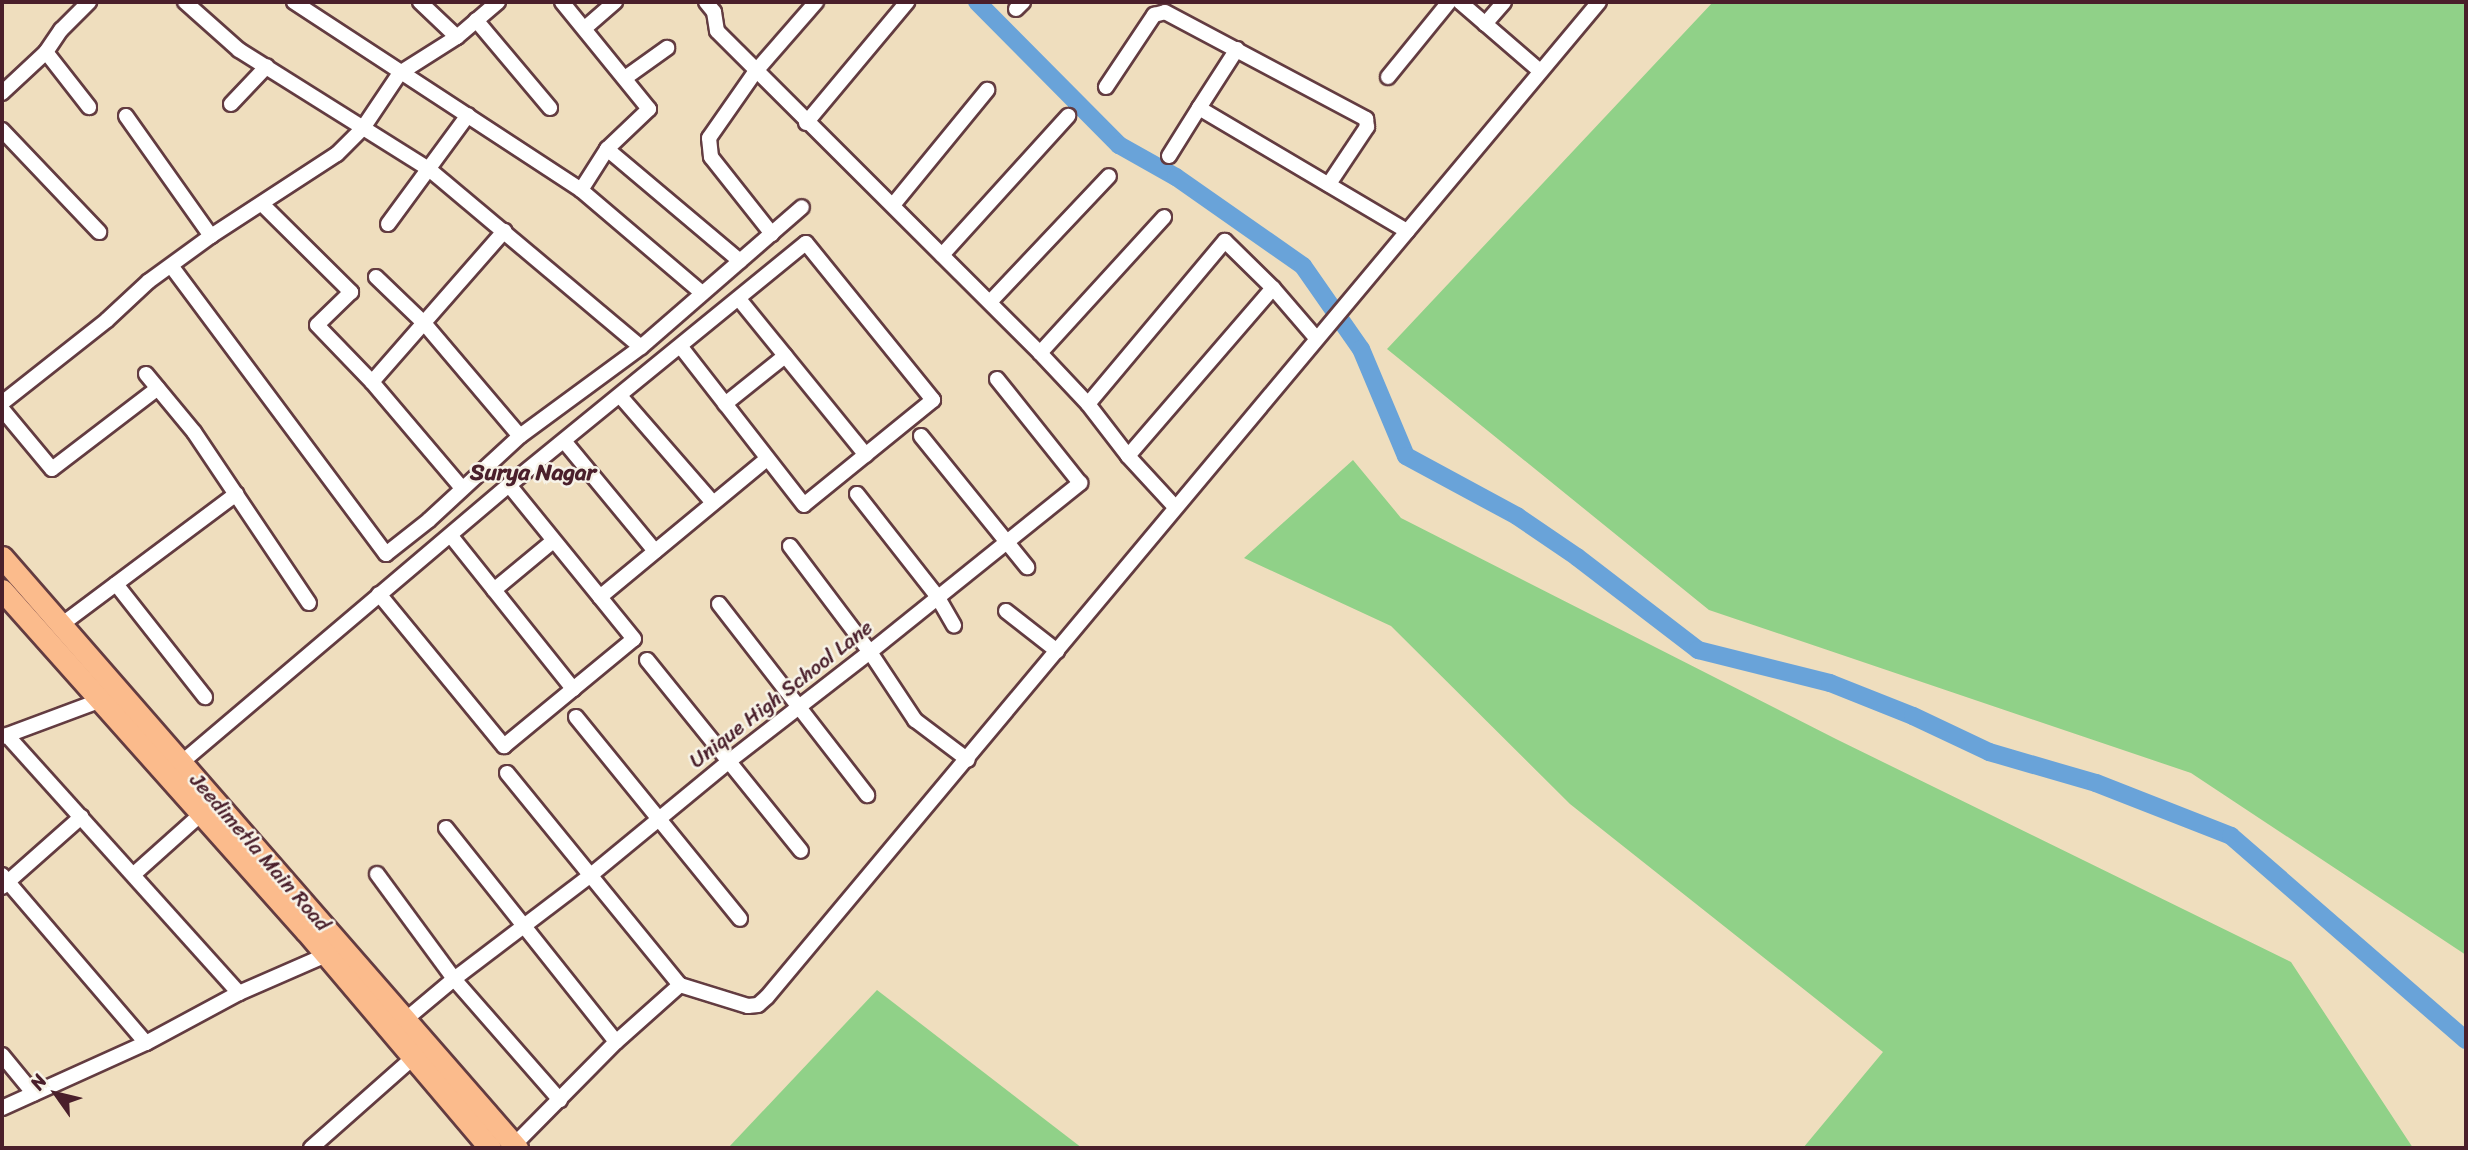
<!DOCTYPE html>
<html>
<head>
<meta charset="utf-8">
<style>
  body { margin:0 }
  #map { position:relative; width:2468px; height:1150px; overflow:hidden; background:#efdebe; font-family:Sriracha,sans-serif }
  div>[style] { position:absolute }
  .green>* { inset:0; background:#90d188 }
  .canal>* { height:18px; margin:-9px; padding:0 9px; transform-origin:9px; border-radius:9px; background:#69a3d9 }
  .roads { filter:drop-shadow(2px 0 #633c41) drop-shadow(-2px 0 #633c41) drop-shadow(0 2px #633c41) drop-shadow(0 -2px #633c41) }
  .street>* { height:14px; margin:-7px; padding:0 7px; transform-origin:7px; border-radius:7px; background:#fff }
  .primary>* { height:21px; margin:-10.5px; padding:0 10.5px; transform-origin:10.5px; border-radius:10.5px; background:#fbbb8c }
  span { translate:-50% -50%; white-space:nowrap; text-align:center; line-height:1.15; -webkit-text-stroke:5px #f7f3e8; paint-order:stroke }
  .street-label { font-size:21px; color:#4a1f2b }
  .neighbourhood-label { font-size:23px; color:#4a1f2b; font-weight:700 }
  .frame { position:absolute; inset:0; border:4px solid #4a1f2b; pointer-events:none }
  .north { position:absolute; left:21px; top:1059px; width:70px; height:70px; -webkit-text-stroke:5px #f7f3e8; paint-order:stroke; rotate:304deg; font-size:19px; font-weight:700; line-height:28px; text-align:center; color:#4a1f2b }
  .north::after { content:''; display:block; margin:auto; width:24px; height:32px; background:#4a1f2b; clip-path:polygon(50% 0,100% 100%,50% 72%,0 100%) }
</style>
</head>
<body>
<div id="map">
  <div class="green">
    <i style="clip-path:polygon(1713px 2px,2466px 2px,2466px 955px,2191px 773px,1709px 610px,1387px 349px)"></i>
    <i style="clip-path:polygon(1353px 460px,1401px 518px,1836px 739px,2291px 962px,2413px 1148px,1803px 1148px,1883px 1052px,1570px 804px,1391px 626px,1244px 558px)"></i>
    <i style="clip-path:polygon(877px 990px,1082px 1148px,728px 1148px)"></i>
  </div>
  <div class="canal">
    <i style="left:977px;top:2px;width:202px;rotate:45.2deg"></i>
    <i style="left:1119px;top:145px;width:65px;rotate:29.3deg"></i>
    <i style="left:1176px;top:177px;width:155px;rotate:35deg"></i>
    <i style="left:1303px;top:266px;width:101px;rotate:55.1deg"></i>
    <i style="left:1361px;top:349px;width:116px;rotate:67.2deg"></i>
    <i style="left:1406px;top:456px;width:126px;rotate:28.4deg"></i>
    <i style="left:1517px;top:516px;width:73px;rotate:34.3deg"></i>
    <i style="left:1577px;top:557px;width:153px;rotate:37.5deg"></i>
    <i style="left:1698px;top:650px;width:136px;rotate:14deg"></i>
    <i style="left:1830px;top:683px;width:89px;rotate:21.7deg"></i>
    <i style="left:1913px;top:716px;width:84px;rotate:25.3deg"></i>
    <i style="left:1989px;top:752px;width:111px;rotate:16.2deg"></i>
    <i style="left:2096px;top:783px;width:145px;rotate:21.4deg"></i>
    <i style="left:2231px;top:836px;width:311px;rotate:41deg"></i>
  </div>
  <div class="roads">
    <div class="street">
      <i style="left:185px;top:2px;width:72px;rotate:41.6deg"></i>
      <i style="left:239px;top:50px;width:226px;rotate:32.1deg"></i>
      <i style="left:430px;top:170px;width:275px;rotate:40deg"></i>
      <i style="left:294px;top:2px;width:343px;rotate:33.2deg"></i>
      <i style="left:581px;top:190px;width:157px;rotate:40.4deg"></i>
      <i style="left:420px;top:2px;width:51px;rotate:43.4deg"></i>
      <i style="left:562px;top:2px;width:138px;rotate:50.9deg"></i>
      <i style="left:649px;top:109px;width:58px;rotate:136.4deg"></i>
      <i style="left:706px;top:2px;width:13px;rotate:51deg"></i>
      <i style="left:714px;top:12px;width:19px;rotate:81deg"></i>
      <i style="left:717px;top:31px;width:456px;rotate:44.9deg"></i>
      <i style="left:1040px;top:353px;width:70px;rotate:46.7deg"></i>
      <i style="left:1088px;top:404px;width:66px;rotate:52.4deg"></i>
      <i style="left:1128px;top:456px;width:69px;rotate:47.3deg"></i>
      <i style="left:1460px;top:2px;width:106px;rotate:40.8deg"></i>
      <i style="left:1016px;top:9px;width:10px;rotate:-45deg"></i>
      <i style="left:476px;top:20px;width:115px;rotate:49.9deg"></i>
      <i style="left:1485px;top:24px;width:29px;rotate:-49deg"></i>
      <i style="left:585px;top:28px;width:40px;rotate:-41deg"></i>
      <i style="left:1237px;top:49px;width:70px;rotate:122.8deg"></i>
      <i style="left:1199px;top:108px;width:242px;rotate:30.6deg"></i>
      <i style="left:46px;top:52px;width:70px;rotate:52deg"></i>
      <i style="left:1388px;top:77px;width:97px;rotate:-50.9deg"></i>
      <i style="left:625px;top:78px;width:52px;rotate:-35.5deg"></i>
      <i style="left:1106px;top:87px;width:87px;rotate:-56.3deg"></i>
      <i style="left:1154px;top:15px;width:11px;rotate:-15deg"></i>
      <i style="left:1165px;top:12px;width:228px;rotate:28deg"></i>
      <i style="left:1366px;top:119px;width:8px;rotate:83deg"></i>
      <i style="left:1367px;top:127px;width:69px;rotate:123.7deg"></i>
      <i style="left:2px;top:93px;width:60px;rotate:-43deg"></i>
      <i style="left:46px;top:52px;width:27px;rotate:-56deg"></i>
      <i style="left:61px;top:30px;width:40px;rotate:-45deg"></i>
      <i style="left:231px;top:104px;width:52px;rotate:-46.5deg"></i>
      <i style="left:126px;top:116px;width:147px;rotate:54.7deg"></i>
      <i style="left:806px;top:123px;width:158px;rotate:-50.1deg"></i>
      <i style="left:2px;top:130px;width:141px;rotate:46.4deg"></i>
      <i style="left:1169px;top:156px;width:57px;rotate:-58deg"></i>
      <i style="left:581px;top:190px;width:49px;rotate:-57.6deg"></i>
      <i style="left:607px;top:149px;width:174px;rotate:40.1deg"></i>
      <i style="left:263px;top:205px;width:124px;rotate:44.7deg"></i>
      <i style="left:351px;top:292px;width:47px;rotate:135.9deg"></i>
      <i style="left:317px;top:325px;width:79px;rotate:46deg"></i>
      <i style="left:372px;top:382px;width:139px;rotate:49.7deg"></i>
      <i style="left:893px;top:205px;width:149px;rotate:-50.7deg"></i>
      <i style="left:388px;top:224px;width:135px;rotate:-53.7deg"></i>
      <i style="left:772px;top:234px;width:98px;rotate:-128.4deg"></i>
      <i style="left:711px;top:157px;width:19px;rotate:-96deg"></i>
      <i style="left:709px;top:138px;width:80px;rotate:-55.1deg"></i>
      <i style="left:755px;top:72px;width:93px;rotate:-48.9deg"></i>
      <i style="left:942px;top:255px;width:188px;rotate:-47.8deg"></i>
      <i style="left:172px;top:267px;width:358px;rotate:53.3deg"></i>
      <i style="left:386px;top:554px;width:55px;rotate:-38.3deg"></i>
      <i style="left:429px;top:520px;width:124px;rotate:-42.7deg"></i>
      <i style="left:520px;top:436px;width:150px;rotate:-36.3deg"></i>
      <i style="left:641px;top:347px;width:213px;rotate:-41deg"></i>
      <i style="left:376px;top:277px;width:66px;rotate:43.8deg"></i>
      <i style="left:424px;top:323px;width:148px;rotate:49.7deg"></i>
      <i style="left:739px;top:299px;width:201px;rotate:50.9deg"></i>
      <i style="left:990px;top:302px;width:173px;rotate:-46.6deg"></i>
      <i style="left:1040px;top:353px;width:184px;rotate:-47.6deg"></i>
      <i style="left:146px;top:374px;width:75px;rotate:50.4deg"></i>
      <i style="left:194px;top:432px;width:206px;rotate:56.1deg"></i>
      <i style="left:372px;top:382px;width:201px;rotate:-48.8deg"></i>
      <i style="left:621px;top:397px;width:140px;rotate:49deg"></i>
      <i style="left:2px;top:403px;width:134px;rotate:-38.3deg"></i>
      <i style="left:107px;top:320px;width:57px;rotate:-42.9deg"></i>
      <i style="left:149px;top:281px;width:77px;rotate:-36deg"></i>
      <i style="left:211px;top:236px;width:150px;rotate:-33.1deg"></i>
      <i style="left:337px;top:154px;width:37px;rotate:-45deg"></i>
      <i style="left:363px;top:128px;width:66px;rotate:-56.1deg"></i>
      <i style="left:400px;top:73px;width:67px;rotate:-32.3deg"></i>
      <i style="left:457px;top:37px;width:54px;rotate:-40.5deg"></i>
      <i style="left:725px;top:404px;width:77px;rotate:-38.7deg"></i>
      <i style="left:1088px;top:404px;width:213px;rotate:-50deg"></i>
      <i style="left:1225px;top:241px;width:67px;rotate:44.4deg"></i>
      <i style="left:1273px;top:288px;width:66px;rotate:49.3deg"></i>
      <i style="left:2px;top:409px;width:78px;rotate:50.2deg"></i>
      <i style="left:52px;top:469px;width:133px;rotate:-37.4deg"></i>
      <i style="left:921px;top:436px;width:169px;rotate:51deg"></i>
      <i style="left:564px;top:441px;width:143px;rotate:50.4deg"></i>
      <i style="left:1128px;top:456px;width:222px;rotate:-49.2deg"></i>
      <i style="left:509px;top:485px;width:144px;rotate:50.9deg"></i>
      <i style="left:857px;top:494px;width:130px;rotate:51.9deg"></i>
      <i style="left:937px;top:596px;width:34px;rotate:60deg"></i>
      <i style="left:451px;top:536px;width:196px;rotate:51.4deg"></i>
      <i style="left:790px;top:546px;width:133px;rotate:53deg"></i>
      <i style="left:870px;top:652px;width:82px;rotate:56.5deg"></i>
      <i style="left:915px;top:720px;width:66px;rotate:37deg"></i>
      <i style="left:116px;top:584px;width:144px;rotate:51.8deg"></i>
      <i style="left:494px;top:590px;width:77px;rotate:-39.7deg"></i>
      <i style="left:379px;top:594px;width:197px;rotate:50.6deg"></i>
      <i style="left:504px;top:746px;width:168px;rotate:-39.5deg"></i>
      <i style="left:634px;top:639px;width:54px;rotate:-129deg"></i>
      <i style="left:600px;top:597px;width:217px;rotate:-39.6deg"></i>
      <i style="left:719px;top:604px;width:242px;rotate:52.2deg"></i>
      <i style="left:1006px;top:611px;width:65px;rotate:38.1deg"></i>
      <i style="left:61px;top:625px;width:219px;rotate:-36.8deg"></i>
      <i style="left:647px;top:660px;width:245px;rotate:51.1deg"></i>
      <i style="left:576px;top:717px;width:260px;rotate:50.9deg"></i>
      <i style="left:2px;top:737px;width:103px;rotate:-20.4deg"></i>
      <i style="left:181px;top:763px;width:430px;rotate:-40.3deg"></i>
      <i style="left:509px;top:485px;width:383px;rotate:-39.2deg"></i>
      <i style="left:806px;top:243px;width:202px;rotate:51deg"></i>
      <i style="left:933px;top:400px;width:166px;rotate:140.9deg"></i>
      <i style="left:804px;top:505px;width:200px;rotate:-127.9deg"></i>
      <i style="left:507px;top:773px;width:274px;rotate:50.8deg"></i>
      <i style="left:446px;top:828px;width:273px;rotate:51.5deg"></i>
      <i style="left:134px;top:874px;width:90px;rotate:-41.8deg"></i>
      <i style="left:377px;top:874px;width:130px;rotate:53.7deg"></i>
      <i style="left:454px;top:979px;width:161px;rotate:48.8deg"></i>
      <i style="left:2px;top:875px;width:221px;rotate:49.4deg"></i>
      <i style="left:2px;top:887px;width:106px;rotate:-41.5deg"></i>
      <i style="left:239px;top:993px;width:95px;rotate:-23.6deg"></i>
      <i style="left:405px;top:1020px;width:64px;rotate:-39.9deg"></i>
      <i style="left:454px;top:979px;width:172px;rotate:-37.2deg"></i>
      <i style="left:591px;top:875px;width:178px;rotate:-39.5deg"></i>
      <i style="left:728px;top:762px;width:180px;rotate:-37.8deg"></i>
      <i style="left:870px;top:652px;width:270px;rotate:-38.8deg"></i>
      <i style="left:1080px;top:483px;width:133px;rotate:-128.6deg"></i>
      <i style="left:2px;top:1055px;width:50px;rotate:50.6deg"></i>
      <i style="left:2px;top:1108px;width:158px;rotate:-24.3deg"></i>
      <i style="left:146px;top:1043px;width:106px;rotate:-28.3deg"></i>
      <i style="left:239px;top:993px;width:347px;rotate:-132deg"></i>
      <i style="left:514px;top:1145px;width:145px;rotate:-45.3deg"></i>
      <i style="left:616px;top:1042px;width:86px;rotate:-41.7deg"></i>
      <i style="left:680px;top:985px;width:71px;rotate:17.2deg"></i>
      <i style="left:748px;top:1006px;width:10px;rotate:-6deg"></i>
      <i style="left:758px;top:1005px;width:12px;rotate:-42deg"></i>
      <i style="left:767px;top:997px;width:1297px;rotate:-50.1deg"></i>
      <i style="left:311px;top:1148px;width:137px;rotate:-41.5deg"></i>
    </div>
    <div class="primary">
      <i style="left:2px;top:557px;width:784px;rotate:48.93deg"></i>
      <i style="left:2px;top:590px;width:457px;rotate:48.3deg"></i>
      <i style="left:306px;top:931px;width:285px;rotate:49.7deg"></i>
    </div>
  </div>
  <div class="street-label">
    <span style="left:781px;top:694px;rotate:-38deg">Unique High School Lane</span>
    <span style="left:260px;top:852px;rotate:49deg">Jeedimetla Main Road</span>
  </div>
  <div class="neighbourhood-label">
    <span style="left:533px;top:473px">Surya Nagar</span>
  </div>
  <div class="frame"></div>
  <div class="north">N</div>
</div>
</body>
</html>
